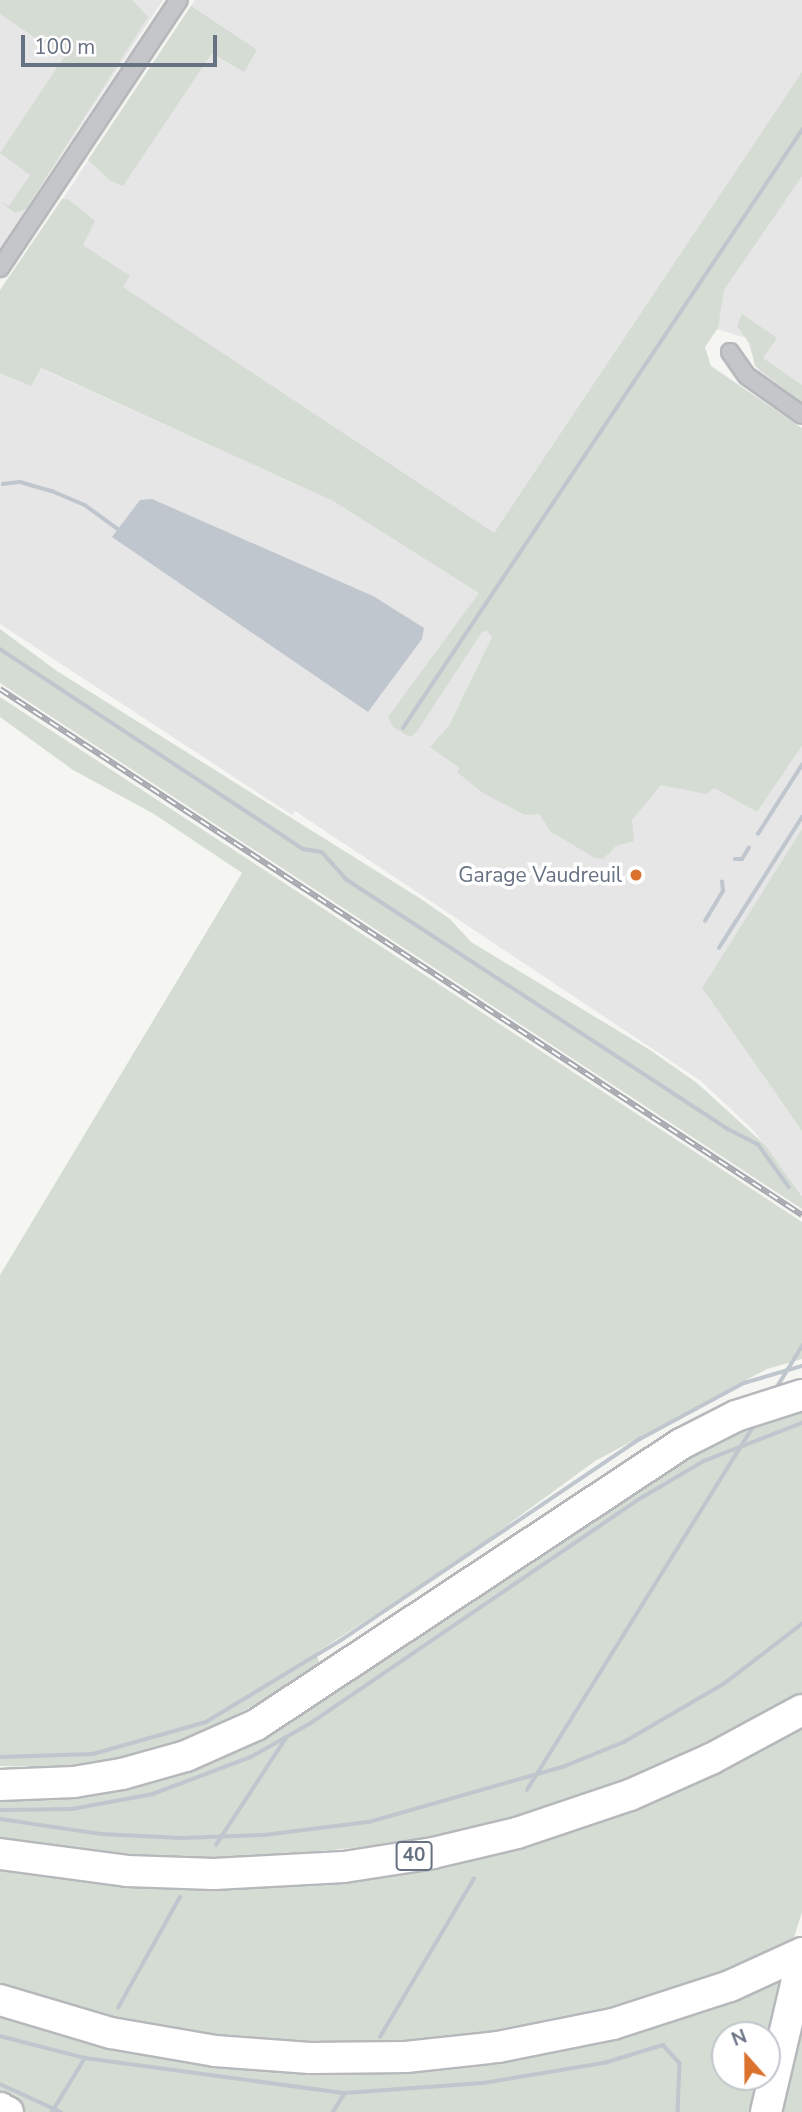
<!DOCTYPE html>
<html>
<head>
<meta charset="utf-8">
<style>
  body { margin:0 }
  #map { position:relative; width:802px; height:2112px; overflow:hidden; background:#f5f6f2; font-family:"Nunito Sans",sans-serif }
  div>[style] { position:absolute }
  .built>* { inset:0; background:#e6e6e6 }
  .green>* { inset:0; background:#d5dcd3 }
  .water>* { inset:0; background:#bfc6cd }
  .stream>* { height:3.5px; margin:-1.75px; padding:0 1.75px; transform-origin:1.75px; border-radius:1.75px; background:#bfc6cd }
  .roads { filter:drop-shadow(2px 0 #b6b8bc) drop-shadow(-2px 0 #b6b8bc) drop-shadow(0 2px #b6b8bc) drop-shadow(0 -2px #b6b8bc) }
  .street>* { height:16px; margin:-8px; padding:0 8px; transform-origin:8px; border-radius:8px; background:#c4c6ca }
  .highway>* { height:30px; margin:-15px; padding:0 15px; transform-origin:15px; border-radius:15px; background:#fff }
  .rail>* { height:6px; margin-top:-3px; transform-origin:0; background:repeating-linear-gradient(90deg,#fff 0 10px,#a4a8ae 0 20px); box-sizing:border-box; border-block:2px solid #a4a8ae }
  .dots>* { width:19px; height:19px; translate:-50% -50%; box-sizing:border-box; border:4px solid #fff; border-radius:50% }
  span { translate:-50% -50%; white-space:nowrap; text-align:center; line-height:1.15; -webkit-text-stroke:7px #fff; paint-order:stroke }
  .shield-label span { padding:2px 5px; background:#fff; border:2px solid; border-radius:5px; -webkit-text-stroke-width:0 }
  .shield-label { font-size:19px; color:#667182; font-weight:700 }
  .poi-label { font-size:21px; color:#667182 }
  .right { translate:-100% -50%; text-align:right }
  .north { position:absolute; left:711px; top:2021px; width:70px; height:70px; box-sizing:border-box; background:#fff; border:2px solid #c2c6cd; border-radius:50%; rotate:339deg; font-size:19px; font-weight:700; line-height:28px; text-align:center; color:#667182 }
  .north::after { content:''; display:block; margin:auto; width:24px; height:32px; background:#db722d; clip-path:polygon(50% 0,100% 100%,50% 72%,0 100%) }
  .scale { position:absolute; left:21px; top:35px; width:196px; height:32px; box-sizing:border-box; border:4px solid #667182; border-top:0; padding-left:9px; font-size:21px; line-height:24px; white-space:nowrap; color:#667182; -webkit-text-stroke:5px #fff; paint-order:stroke }
</style>
</head>
<body>
<div id="map">
  <div class="built">
    <i style="clip-path:polygon(0 0,163px 0,0 249px)"></i>
    <i style="clip-path:polygon(195px 0,802px 0,802px 89px,496px 545px,30px 248px)"></i>
    <i style="clip-path:polygon(802px 149px,802px 403px,759px 372px,746px 338px,717px 329px,693px 312px)"></i>
    <i style="clip-path:polygon(0 350px,333px 501px,600px 668px,706px 783px,757px 812px,802px 746px,802px 830px,702px 988px,802px 1131px,802px 1195px,753px 1130px,701px 1081px,295px 811px,292px 815px,0 624px)"></i>
  </div>
  <div class="green">
    <i style="clip-path:polygon(0 0,132px 0,148px 17px,26px 209px,15px 213px,0 201px,9px 206px,30px 175px,0 153px,64px 57px,0 14px)"></i>
    <i style="clip-path:polygon(191px 6px,257px 50px,244px 72px,212px 53px,123px 186px,111px 181px,88px 160px)"></i>
    <i style="clip-path:polygon(802px 72px,802px 176px,724px 290px,718px 328px,705px 347px,711px 366px,802px 428px,802px 746px,757px 812px,714px 788px,706px 794px,661px 785px,632px 820px,634px 841px,616px 846px,603px 859px,595px 858px,551px 832px,539px 814px,525px 815px,483px 793px,457px 772px,460px 768px,430px 747px,449px 726px,492px 637px,487px 631px,482px 632px,416px 733px,410px 737px,393px 727px,388px 717px,479px 593px,333px 501px,41px 368px,31px 386px,0 373px,0 290px,62px 199px,68px 199px,95px 221px,83px 245px,130px 276px,123px 287px,494px 533px)"></i>
    <i style="clip-path:polygon(742px 314px,777px 338px,763px 358px,802px 385px,802px 403px,755px 366px,750px 344px,737px 326px)"></i>
    <i style="clip-path:polygon(0 629px,57px 671px,421px 899px,450px 919px,471px 942px,650px 1050px,697px 1083px,765px 1145px,802px 1196px,802px 1209px,0 683px)"></i>
    <i style="clip-path:polygon(0 697px,802px 1222px,802px 1359px,767px 1369px,595px 1461px,465px 1556px,316px 1653px,319px 1662px,266px 1699px,198px 1735px,157px 1751px,68px 1767px,0 1766px,0 1275px,242px 873px,154px 814px,73px 770px,0 717px)"></i>
    <i style="clip-path:polygon(802px 829px,802px 1131px,702px 988px)"></i>
    <i style="clip-path:polygon(802px 1406px,802px 1694px,777px 1709px,635px 1778px,540px 1812px,405px 1843px,224px 1860px,138px 1857px,0 1840px,0 1795px,144px 1780px,716px 1436px)"></i>
    <i style="clip-path:polygon(802px 1721px,802px 1912px,791px 1947px,750px 1966px,580px 2021px,414px 2046px,236px 2043px,116px 2023px,0 1989px,0 1864px,391px 1870px)"></i>
    <i style="clip-path:polygon(783px 1975px,767px 2036px,725px 2035px,725px 2077px,759px 2077px,752px 2112px,24px 2112px,0 2100px,0 2014px,348px 2071px)"></i>
    <i style="clip-path:polygon(802px 1998px,802px 2112px,777px 2112px)"></i>
  </div>
  <div class="water">
    <i style="clip-path:polygon(152px 499px,373px 596px,424px 628px,422px 639px,368px 712px,112px 537px,140px 500px)"></i>
  </div>
  <div class="stream">
    <i style="left:3px;top:484px;width:17px;rotate:-7deg"></i>
    <i style="left:20px;top:482px;width:33px;rotate:16deg"></i>
    <i style="left:52px;top:491px;width:36px;rotate:23deg"></i>
    <i style="left:85px;top:505px;width:41px;rotate:36deg"></i>
    <i style="left:0;top:649px;width:363px;rotate:33.4deg"></i>
    <i style="left:303px;top:849px;width:19px;rotate:9deg"></i>
    <i style="left:403px;top:728px;width:719px;rotate:-56.29deg"></i>
    <i style="left:758px;top:834px;width:82px;rotate:-57.5deg"></i>
    <i style="left:322px;top:852px;width:36px;rotate:48deg"></i>
    <i style="left:346px;top:879px;width:457px;rotate:33.2deg"></i>
    <i style="left:728px;top:1129px;width:34px;rotate:27deg"></i>
    <i style="left:758px;top:1144px;width:53px;rotate:54.2deg"></i>
    <i style="left:735px;top:859px;width:7px"></i>
    <i style="left:742px;top:859px;width:13px;rotate:-58deg"></i>
    <i style="left:705px;top:921px;width:35px;rotate:-59deg"></i>
    <i style="left:723px;top:891px;width:9px;rotate:-96deg"></i>
    <i style="left:719px;top:948px;width:155px;rotate:-57.6deg"></i>
    <i style="left:777px;top:1387px;width:48px;rotate:-58.6deg"></i>
    <i style="left:0;top:1757px;width:93px;rotate:-1.8deg"></i>
    <i style="left:93px;top:1754px;width:117px;rotate:-15.8deg"></i>
    <i style="left:206px;top:1722px;width:157px;rotate:-31.2deg"></i>
    <i style="left:340px;top:1641px;width:362px;rotate:-34deg"></i>
    <i style="left:640px;top:1439px;width:118px;rotate:-28.3deg"></i>
    <i style="left:744px;top:1383px;width:60px;rotate:-16.3deg"></i>
    <i style="left:527px;top:1790px;width:428px;rotate:-58.1deg"></i>
    <i style="left:0;top:1810px;width:72px;rotate:-0.8deg"></i>
    <i style="left:72px;top:1809px;width:82px;rotate:-10.5deg"></i>
    <i style="left:153px;top:1794px;width:105px;rotate:-20.7deg"></i>
    <i style="left:251px;top:1757px;width:69px;rotate:-29.5deg"></i>
    <i style="left:311px;top:1723px;width:394px;rotate:-34.3deg"></i>
    <i style="left:636px;top:1501px;width:79px;rotate:-30.5deg"></i>
    <i style="left:704px;top:1461px;width:105px;rotate:-21.2deg"></i>
    <i style="left:0;top:1819px;width:103px;rotate:8.4deg"></i>
    <i style="left:102px;top:1834px;width:79px;rotate:2.9deg"></i>
    <i style="left:181px;top:1838px;width:83px;rotate:-2.1deg"></i>
    <i style="left:264px;top:1835px;width:106px;rotate:-7.1deg"></i>
    <i style="left:369px;top:1822px;width:204px;rotate:-15.9deg"></i>
    <i style="left:565px;top:1766px;width:64px;rotate:-22.1deg"></i>
    <i style="left:624px;top:1742px;width:117px;rotate:-30.3deg"></i>
    <i style="left:725px;top:1683px;width:97px;rotate:-37.5deg"></i>
    <i style="left:216px;top:1845px;width:128px;rotate:-56.8deg"></i>
    <i style="left:118px;top:2008px;width:127px;rotate:-60.8deg"></i>
    <i style="left:0;top:2036px;width:88px;rotate:14.5deg"></i>
    <i style="left:85px;top:2058px;width:262px;rotate:7.7deg"></i>
    <i style="left:345px;top:2093px;width:138px;rotate:-4.1deg"></i>
    <i style="left:483px;top:2083px;width:123px;rotate:-9.4deg"></i>
    <i style="left:604px;top:2063px;width:62px;rotate:-17deg"></i>
    <i style="left:663px;top:2045px;width:25px;rotate:47deg"></i>
    <i style="left:680px;top:2063px;width:49px;rotate:92.3deg"></i>
    <i style="left:380px;top:2037px;width:184px;rotate:-59.3deg"></i>
    <i style="left:0;top:2084px;width:67px;rotate:24.7deg"></i>
    <i style="left:52px;top:2112px;width:63px;rotate:-58.6deg"></i>
    <i style="left:333px;top:2112px;width:22px;rotate:-58deg"></i>
  </div>
  <div class="roads">
    <div class="street">
      <i style="left:0;top:268px;width:322px;rotate:-56.3deg"></i>
      <i style="left:730px;top:352px;width:29px;rotate:55deg"></i>
      <i style="left:747px;top:376px;width:67px;rotate:35.3deg"></i>
    </div>
    <div class="highway">
      <i style="left:0;top:1785px;width:74px;rotate:-2.3deg"></i>
      <i style="left:74px;top:1782px;width:49px;rotate:-9.5deg"></i>
      <i style="left:122px;top:1774px;width:66px;rotate:-15.7deg"></i>
      <i style="left:186px;top:1756px;width:77px;rotate:-23.9deg"></i>
      <i style="left:256px;top:1725px;width:509px;rotate:-33.47deg"></i>
      <i style="left:681px;top:1444px;width:62px;rotate:-27deg"></i>
      <i style="left:736px;top:1416px;width:69px;rotate:-17.7deg"></i>
      <i style="left:0;top:1854px;width:128px;rotate:7.6deg"></i>
      <i style="left:127px;top:1871px;width:87px;rotate:2deg"></i>
      <i style="left:214px;top:1874px;width:130px;rotate:-3.1deg"></i>
      <i style="left:344px;top:1867px;width:90px;rotate:-8.9deg"></i>
      <i style="left:433px;top:1853px;width:86px;rotate:-13.4deg"></i>
      <i style="left:517px;top:1833px;width:119px;rotate:-18.6deg"></i>
      <i style="left:630px;top:1795px;width:89px;rotate:-24deg"></i>
      <i style="left:711px;top:1759px;width:103px;rotate:-28.3deg"></i>
      <i style="left:0;top:2000px;width:116px;rotate:16.6deg"></i>
      <i style="left:111px;top:2033px;width:106px;rotate:9.8deg"></i>
      <i style="left:215px;top:2051px;width:95px;rotate:4.2deg"></i>
      <i style="left:310px;top:2058px;width:96px;rotate:-0.6deg"></i>
      <i style="left:406px;top:2057px;width:93px;rotate:-6.2deg"></i>
      <i style="left:498px;top:2047px;width:117px;rotate:-11.3deg"></i>
      <i style="left:613px;top:2024px;width:123px;rotate:-18deg"></i>
      <i style="left:730px;top:1986px;width:79px;rotate:-24.6deg"></i>
      <i style="left:0;top:2108px;width:9px;rotate:27deg"></i>
      <i style="left:766px;top:2112px;width:158px;rotate:-76.8deg"></i>
    </div>
  </div>
  <div class="rail">
    <i style="left:0;top:689px;width:959px;rotate:33.26deg"></i>
  </div>
  <div class="dots">
    <i style="left:636px;top:875px;background:#db722d"></i>
  </div>
  <div class="shield-label">
    <span style="left:414px;top:1856px">40</span>
  </div>
  <div class="poi-label">
    <span class="right" style="left:622px;top:875px">Garage Vaudreuil</span>
  </div>
  <div class="north">N</div>
  <div class="scale">100 m</div>
</div>
</body>
</html>
